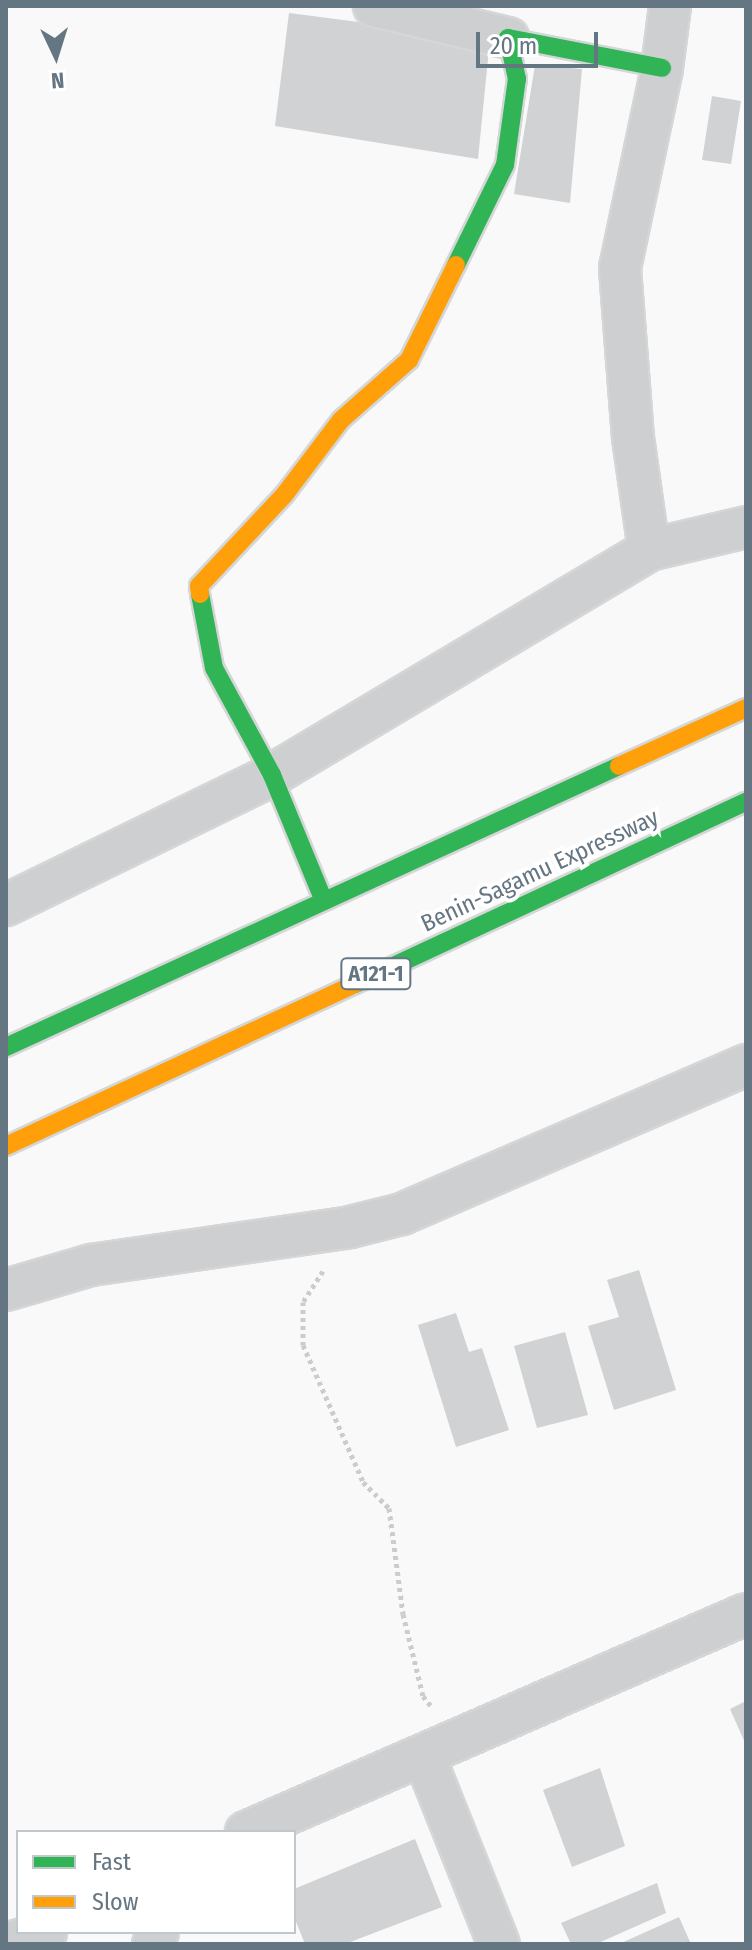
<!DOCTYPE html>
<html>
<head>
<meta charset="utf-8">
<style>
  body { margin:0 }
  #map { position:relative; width:752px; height:1950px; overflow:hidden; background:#f9f9f9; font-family:"Fira Sans Condensed",sans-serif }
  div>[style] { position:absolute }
  .building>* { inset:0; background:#d0d2d3 }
  .path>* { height:5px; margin-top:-2.5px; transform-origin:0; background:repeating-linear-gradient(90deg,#cbcccd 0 4px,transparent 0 8px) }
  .roads { filter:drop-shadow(2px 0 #d5d6d7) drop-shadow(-2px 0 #d5d6d7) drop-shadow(0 2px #d5d6d7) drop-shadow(0 -2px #d5d6d7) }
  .street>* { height:40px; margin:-20px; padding:0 20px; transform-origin:20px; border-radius:20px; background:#cecfd0 }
  .fast>* { height:18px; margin:-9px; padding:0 9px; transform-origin:9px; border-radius:9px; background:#30b455 }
  .slow>* { height:18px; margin:-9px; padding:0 9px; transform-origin:9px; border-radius:9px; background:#ff9f0a }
  span { translate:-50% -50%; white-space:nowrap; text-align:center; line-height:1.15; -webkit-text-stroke:8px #fff; paint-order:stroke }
  .shield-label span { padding:2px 6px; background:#fff; border:2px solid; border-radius:6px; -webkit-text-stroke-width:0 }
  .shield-label { font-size:22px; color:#657683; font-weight:700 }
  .street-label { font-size:24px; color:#657683 }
  .frame { position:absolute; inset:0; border:8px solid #657683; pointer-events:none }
  .legend { position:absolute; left:16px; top:1830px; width:280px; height:104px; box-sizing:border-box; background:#fff; border:2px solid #c1c8cd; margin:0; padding:10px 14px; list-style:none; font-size:24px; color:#657683 }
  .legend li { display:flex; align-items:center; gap:16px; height:40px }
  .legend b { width:40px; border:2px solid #c1c8cd }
  .north { position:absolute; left:16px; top:16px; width:80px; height:80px; -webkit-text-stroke:6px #fff; paint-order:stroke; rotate:176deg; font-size:22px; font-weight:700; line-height:32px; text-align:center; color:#657683 }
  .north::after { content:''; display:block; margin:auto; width:28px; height:36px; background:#657683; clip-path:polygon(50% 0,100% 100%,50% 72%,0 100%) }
  .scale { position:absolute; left:476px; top:32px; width:122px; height:36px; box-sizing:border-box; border:4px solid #657683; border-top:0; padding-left:10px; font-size:24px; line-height:28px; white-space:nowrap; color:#657683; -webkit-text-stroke:6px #fff; paint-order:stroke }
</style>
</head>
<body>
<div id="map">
  <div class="building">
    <i style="clip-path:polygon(289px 13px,490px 39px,478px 159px,275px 126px)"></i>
    <i style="clip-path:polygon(535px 65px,582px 69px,570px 203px,514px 194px)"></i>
    <i style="clip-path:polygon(712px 96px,741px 101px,731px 164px,702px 160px)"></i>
    <i style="clip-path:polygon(639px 1270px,676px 1390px,614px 1410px,588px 1326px,619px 1317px,607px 1280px)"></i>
    <i style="clip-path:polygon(456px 1313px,469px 1352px,482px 1348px,509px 1430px,456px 1447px,418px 1325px)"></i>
    <i style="clip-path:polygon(565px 1332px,588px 1415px,537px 1428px,514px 1346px)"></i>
    <i style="clip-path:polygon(746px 1701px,746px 1745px,730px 1709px)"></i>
    <i style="clip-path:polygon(600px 1768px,625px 1846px,572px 1867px,543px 1790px)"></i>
    <i style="clip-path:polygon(415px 1839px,442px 1907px,345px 1944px,305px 1944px,294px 1917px,294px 1889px)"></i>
    <i style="clip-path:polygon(657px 1883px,666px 1913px,596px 1944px,571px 1944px,561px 1923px)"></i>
    <i style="clip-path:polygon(679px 1917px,691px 1944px,619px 1944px)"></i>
  </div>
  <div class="path">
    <i style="left:323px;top:1271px;width:37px;rotate:123deg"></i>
    <i style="left:303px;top:1302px;width:43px;rotate:90deg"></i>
    <i style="left:303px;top:1345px;width:150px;rotate:66.3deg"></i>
    <i style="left:363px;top:1482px;width:37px;rotate:45deg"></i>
    <i style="left:389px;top:1508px;width:107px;rotate:82.5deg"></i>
    <i style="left:403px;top:1614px;width:84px;rotate:76.3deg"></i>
    <i style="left:423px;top:1696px;width:13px;rotate:51deg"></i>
  </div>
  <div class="roads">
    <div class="street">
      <i style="left:374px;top:6px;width:138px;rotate:13.4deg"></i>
      <i style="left:649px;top:550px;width:113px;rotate:-98.1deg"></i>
      <i style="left:633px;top:438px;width:170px;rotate:-94.4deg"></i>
      <i style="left:620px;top:268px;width:204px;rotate:-78.1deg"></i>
      <i style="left:662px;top:68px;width:63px;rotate:-82.6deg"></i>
      <i style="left:6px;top:905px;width:296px;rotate:-26deg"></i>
      <i style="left:272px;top:775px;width:439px;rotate:-30.8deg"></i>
      <i style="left:649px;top:550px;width:100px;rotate:-13.3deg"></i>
      <i style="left:6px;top:1290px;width:89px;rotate:-16.4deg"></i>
      <i style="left:91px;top:1265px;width:262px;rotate:-8.3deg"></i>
      <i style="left:350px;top:1227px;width:54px;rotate:-14deg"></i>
      <i style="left:402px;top:1214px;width:375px;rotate:-23.4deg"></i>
      <i style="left:424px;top:1756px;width:202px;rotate:68.3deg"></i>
      <i style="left:246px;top:1832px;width:545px;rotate:-23.56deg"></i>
      <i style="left:6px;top:1944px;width:42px;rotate:-16.7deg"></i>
      <i style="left:153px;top:1944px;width:13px;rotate:-67deg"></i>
    </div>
    <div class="fast">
      <i style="left:456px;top:265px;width:111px;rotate:-63.9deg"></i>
      <i style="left:505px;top:165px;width:87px;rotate:-82.1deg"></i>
      <i style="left:517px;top:79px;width:42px;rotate:-102.4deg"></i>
      <i style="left:508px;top:38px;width:157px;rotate:11deg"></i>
      <i style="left:200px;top:594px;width:75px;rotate:79.3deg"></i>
      <i style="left:214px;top:668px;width:122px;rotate:61.5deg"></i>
      <i style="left:272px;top:775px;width:136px;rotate:67.6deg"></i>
      <i style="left:355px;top:984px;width:431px;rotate:-25deg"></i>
      <i style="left:6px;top:1047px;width:674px;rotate:-24.63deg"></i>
    </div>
    <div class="slow">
      <i style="left:200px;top:594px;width:8px;rotate:-97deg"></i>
      <i style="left:199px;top:586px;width:126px;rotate:-46.9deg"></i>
      <i style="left:285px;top:494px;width:93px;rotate:-52.9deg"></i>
      <i style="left:341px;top:420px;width:91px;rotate:-41.4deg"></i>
      <i style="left:409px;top:360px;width:106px;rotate:-63.7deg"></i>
      <i style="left:619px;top:766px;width:140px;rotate:-24.5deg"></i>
      <i style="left:6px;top:1146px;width:385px;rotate:-24.9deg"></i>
    </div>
  </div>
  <div class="shield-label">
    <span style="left:376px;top:974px">A121-1</span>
  </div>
  <div class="street-label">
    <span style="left:540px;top:871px;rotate:-25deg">Benin-Sagamu Expressway</span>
  </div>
  <div class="frame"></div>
  <ul class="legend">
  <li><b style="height:10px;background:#30b455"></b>Fast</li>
  <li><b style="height:10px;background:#ff9f0a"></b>Slow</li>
  </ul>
  <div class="north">N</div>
  <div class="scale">20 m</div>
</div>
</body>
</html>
